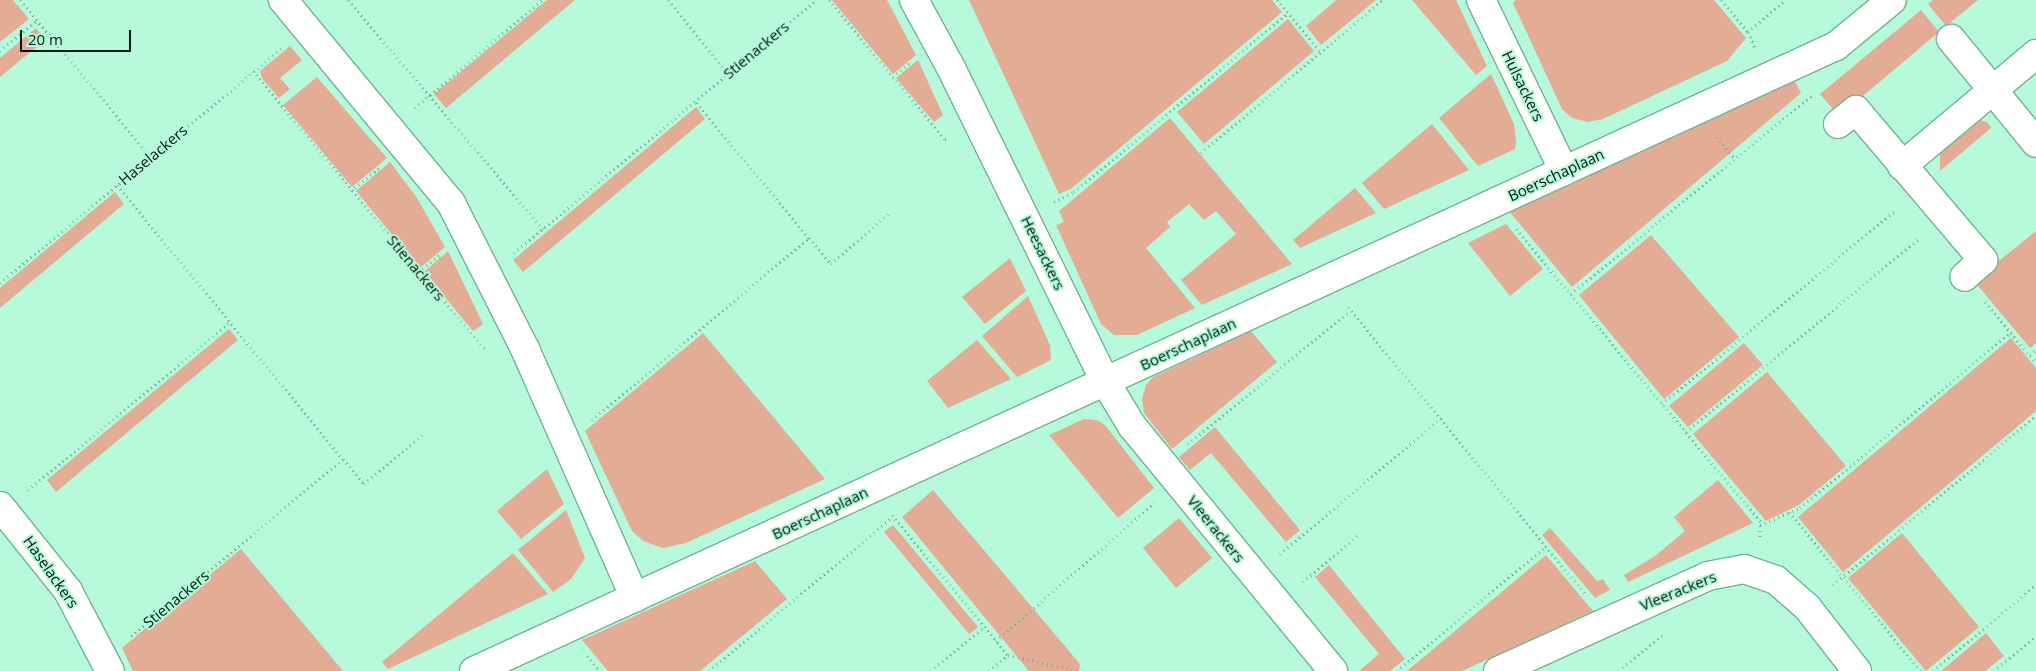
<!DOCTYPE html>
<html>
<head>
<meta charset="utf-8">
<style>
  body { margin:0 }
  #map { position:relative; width:2036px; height:671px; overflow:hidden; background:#b6fadb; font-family:"Open Sans",sans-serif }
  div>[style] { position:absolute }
  .green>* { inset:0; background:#e2ac95 }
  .path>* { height:3px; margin-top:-1.5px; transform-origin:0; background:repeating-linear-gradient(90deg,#7bb199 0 1px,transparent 0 5px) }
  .roads { filter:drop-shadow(1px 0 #71b396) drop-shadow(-1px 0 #71b396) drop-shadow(0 1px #71b396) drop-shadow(0 -1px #71b396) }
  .minor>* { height:28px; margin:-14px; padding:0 14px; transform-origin:14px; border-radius:14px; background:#fff }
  span { translate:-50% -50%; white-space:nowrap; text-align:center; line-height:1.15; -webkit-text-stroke:4px #b6fadb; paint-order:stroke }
  .street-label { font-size:15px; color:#00180e }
  .scale { position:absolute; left:20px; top:30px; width:111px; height:22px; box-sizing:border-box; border:2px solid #00180e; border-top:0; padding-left:6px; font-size:15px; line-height:18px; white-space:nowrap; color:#00180e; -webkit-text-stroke:4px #b6fadb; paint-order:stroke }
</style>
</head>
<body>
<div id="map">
  <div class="green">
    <i style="clip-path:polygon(0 0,13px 0,29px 19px,0 42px)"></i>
    <i style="clip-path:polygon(547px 0,575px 0,446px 108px,434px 94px)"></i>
    <i style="clip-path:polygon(832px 0,887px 0,916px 55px,893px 74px)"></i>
    <i style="clip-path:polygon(969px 0,1272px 0,1282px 12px,1072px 188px,1059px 194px)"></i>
    <i style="clip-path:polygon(1336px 0,1376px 0,1321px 45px,1306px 26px)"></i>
    <i style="clip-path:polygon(1412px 0,1456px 0,1487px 66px,1476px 75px)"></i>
    <i style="clip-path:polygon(1516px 0,1714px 0,1746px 38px,1727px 61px,1603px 119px,1588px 122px,1572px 118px,1562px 109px,1513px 3px)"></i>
    <i style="clip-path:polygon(1933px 0,1978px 0,1946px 26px,1928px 4px)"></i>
    <i style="clip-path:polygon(1921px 10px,1939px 32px,1839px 116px,1820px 94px)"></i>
    <i style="clip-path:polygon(1288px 19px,1314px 51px,1204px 144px,1177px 112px)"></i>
    <i style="clip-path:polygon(36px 28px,45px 40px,0 77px,0 58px)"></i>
    <i style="clip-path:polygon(290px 46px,302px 60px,280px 78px,290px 89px,279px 98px,262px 78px,260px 71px)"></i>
    <i style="clip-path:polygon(918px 60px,943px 115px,934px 122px,896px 78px)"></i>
    <i style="clip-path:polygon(1491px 74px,1514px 124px,1516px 142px,1515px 149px,1478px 166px,1439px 118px)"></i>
    <i style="clip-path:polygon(317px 77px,387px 158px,352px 187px,283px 105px)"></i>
    <i style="clip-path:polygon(1794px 80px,1801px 93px,1572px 287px,1509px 211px)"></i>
    <i style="clip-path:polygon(696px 107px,705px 119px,523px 272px,513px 260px)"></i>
    <i style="clip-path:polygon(1170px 118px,1292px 264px,1202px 305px,1181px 280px,1236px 234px,1216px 211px,1204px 220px,1189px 204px,1167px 222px,1170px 227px,1146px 248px,1195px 308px,1137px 335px,1114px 335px,1101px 324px,1056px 225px,1064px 222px,1059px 211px)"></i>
    <i style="clip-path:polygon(1976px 119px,1987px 122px,1991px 128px,1940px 171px,1940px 150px)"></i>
    <i style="clip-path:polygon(1432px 124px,1469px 170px,1384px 209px,1362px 183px)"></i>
    <i style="clip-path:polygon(390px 162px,417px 198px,445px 247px,420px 268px,356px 191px)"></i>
    <i style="clip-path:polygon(1355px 188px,1376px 213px,1300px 248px,1293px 240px)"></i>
    <i style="clip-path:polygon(115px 192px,124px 204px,0 308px,0 288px)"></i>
    <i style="clip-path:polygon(1506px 224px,1543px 269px,1510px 296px,1468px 243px)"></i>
    <i style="clip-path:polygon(2036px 231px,2036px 343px,2030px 348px,1974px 281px)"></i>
    <i style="clip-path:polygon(1651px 235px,1739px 337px,1664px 399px,1579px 295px)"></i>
    <i style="clip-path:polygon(448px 251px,483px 324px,473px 331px,424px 272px)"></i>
    <i style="clip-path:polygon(1010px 258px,1026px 291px,985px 324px,962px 297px)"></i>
    <i style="clip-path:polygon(1028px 296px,1050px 345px,1051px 360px,1017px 377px,982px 336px)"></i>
    <i style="clip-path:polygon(229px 329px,238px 340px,56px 492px,47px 480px)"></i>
    <i style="clip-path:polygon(1251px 331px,1277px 362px,1172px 449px,1144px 413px,1142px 399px,1146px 385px,1153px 377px)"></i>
    <i style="clip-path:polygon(703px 333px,825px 479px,686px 543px,663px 548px,643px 541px,632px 531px,585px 431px)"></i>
    <i style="clip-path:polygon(2011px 338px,2036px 368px,2036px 411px,1843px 572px,1798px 517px)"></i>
    <i style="clip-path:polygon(977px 340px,1011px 379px,948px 408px,927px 381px)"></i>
    <i style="clip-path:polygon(1744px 343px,1763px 365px,1688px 427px,1669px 406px)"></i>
    <i style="clip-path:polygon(1767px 372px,1846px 466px,1799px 505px,1766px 521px,1693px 434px)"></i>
    <i style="clip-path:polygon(1084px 419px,1097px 420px,1105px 425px,1154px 488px,1118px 518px,1049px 435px)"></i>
    <i style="clip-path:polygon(1215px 427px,1300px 530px,1286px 542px,1211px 453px,1190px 470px,1179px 457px)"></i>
    <i style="clip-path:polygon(547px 469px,564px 504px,521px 539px,497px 511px)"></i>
    <i style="clip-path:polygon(1718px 480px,1753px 523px,1628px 582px,1624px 575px,1655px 556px,1685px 531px,1674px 517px)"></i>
    <i style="clip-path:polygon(933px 490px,1080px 664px,1079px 671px,1029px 671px,902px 517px)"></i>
    <i style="clip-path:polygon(566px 510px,585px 558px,571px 579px,553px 592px,518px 550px)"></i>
    <i style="clip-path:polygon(1179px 518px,1212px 558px,1176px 588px,1143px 548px)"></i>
    <i style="clip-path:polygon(893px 525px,978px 627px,969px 634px,884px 532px)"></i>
    <i style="clip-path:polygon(1550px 528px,1597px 581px,1603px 579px,1610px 590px,1595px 598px,1542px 535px)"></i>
    <i style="clip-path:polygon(1902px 533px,1979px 627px,1926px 671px,1848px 578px)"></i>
    <i style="clip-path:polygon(241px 549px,343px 671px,133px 671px,122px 648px)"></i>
    <i style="clip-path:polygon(513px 553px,548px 594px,388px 669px,382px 662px)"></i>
    <i style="clip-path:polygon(1546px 555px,1593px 611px,1462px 671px,1407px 671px)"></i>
    <i style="clip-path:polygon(755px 561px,787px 599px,700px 671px,608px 671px,582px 640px)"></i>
    <i style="clip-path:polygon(1329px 565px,1405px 659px,1390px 671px,1359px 671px,1379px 654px,1315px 577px)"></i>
    <i style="clip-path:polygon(1986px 633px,2004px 656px,1985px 671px,1941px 671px)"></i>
  </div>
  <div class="path">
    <i style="left:20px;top:0;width:204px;rotate:50.2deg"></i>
    <i style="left:348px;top:0;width:301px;rotate:49.6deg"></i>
    <i style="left:668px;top:0;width:94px;rotate:50.6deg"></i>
    <i style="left:829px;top:0;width:181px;rotate:50.2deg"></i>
    <i style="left:945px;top:139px;width:3px;rotate:-18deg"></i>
    <i style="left:1277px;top:0;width:68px;rotate:49.8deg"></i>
    <i style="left:1721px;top:0;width:42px;rotate:49.8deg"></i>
    <i style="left:1748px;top:32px;width:17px;rotate:66deg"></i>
    <i style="left:1748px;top:32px;width:49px;rotate:-40.9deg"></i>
    <i style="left:0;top:51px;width:47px;rotate:-39.8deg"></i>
    <i style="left:253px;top:71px;width:364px;rotate:50.2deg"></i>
    <i style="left:893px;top:77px;width:22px;rotate:-39deg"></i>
    <i style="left:415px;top:108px;width:167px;rotate:-40.4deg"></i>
    <i style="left:1716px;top:137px;width:29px;rotate:49deg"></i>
    <i style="left:1201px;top:153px;width:238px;rotate:-40.1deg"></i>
    <i style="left:117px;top:185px;width:355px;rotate:50.5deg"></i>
    <i style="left:343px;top:459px;width:278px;rotate:140.1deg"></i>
    <i style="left:351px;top:191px;width:36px;rotate:-39deg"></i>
    <i style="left:1054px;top:202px;width:22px;rotate:-27deg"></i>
    <i style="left:1074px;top:192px;width:279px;rotate:-39.9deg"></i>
    <i style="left:1516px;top:229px;width:381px;rotate:50.1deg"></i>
    <i style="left:1760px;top:521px;width:19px;rotate:90deg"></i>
    <i style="left:809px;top:238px;width:34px;rotate:50deg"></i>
    <i style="left:831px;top:264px;width:76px;rotate:-41.3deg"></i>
    <i style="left:514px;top:253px;width:395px;rotate:-39.9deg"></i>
    <i style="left:419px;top:272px;width:27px;rotate:-39deg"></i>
    <i style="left:0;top:283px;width:366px;rotate:-39.8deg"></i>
    <i style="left:1571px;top:294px;width:315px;rotate:-39.5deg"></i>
    <i style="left:1985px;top:302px;width:80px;rotate:50.1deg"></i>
    <i style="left:1348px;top:307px;width:374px;rotate:50.4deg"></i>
    <i style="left:2030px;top:355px;width:8px;rotate:-40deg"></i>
    <i style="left:1662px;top:404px;width:305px;rotate:-39.7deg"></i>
    <i style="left:592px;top:420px;width:283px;rotate:-40deg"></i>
    <i style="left:809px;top:238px;width:178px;rotate:-129.8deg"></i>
    <i style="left:1686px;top:432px;width:305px;rotate:-39.7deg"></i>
    <i style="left:1188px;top:444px;width:210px;rotate:-39.4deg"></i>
    <i style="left:343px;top:459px;width:33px;rotate:50deg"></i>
    <i style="left:364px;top:484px;width:76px;rotate:-40.2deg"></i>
    <i style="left:28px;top:490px;width:261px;rotate:-39.7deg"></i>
    <i style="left:1789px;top:512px;width:207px;rotate:50.3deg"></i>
    <i style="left:892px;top:515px;width:182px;rotate:50.4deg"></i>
    <i style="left:1008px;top:655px;width:75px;rotate:12.4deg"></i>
    <i style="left:1760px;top:525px;width:43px;rotate:-23deg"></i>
    <i style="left:1800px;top:508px;width:275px;rotate:-39.8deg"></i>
    <i style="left:1280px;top:554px;width:212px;rotate:-40.2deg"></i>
    <i style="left:1303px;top:582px;width:75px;rotate:-40.7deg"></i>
    <i style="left:1833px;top:585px;width:264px;rotate:-39.8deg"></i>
    <i style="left:996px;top:641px;width:210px;rotate:-41.1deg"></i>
    <i style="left:587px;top:656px;width:19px;rotate:51deg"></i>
    <i style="left:709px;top:671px;width:236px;rotate:-40deg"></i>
    <i style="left:931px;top:671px;width:69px;rotate:-39.7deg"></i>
    <i style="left:989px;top:671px;width:25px;rotate:-40deg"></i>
    <i style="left:1397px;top:671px;width:194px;rotate:-40deg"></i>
    <i style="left:1619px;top:671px;width:56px;rotate:-39.9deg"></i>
    <i style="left:1933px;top:671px;width:134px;rotate:-39.9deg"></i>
    <i style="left:1994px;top:671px;width:55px;rotate:-39.8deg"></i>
  </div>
  <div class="roads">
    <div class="minor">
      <i style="left:283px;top:0;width:264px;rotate:50.4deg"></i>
      <i style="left:451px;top:203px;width:164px;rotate:63.1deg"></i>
      <i style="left:525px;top:349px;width:272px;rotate:66.2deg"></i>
      <i style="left:914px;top:0;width:75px;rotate:61.4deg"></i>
      <i style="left:950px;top:66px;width:353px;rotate:63.8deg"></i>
      <i style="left:1106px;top:383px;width:50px;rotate:58.8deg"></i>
      <i style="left:1132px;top:426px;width:317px;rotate:50.6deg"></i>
      <i style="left:1481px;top:0;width:190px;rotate:64.1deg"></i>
      <i style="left:1951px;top:39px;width:134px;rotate:50.7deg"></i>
      <i style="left:1838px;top:124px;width:23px;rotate:-38deg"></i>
      <i style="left:1856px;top:110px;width:197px;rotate:49.7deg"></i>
      <i style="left:1983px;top:260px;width:25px;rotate:138deg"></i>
      <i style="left:1902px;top:166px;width:175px;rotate:-39.9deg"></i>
      <i style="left:0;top:506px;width:109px;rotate:51.3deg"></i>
      <i style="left:68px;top:591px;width:90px;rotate:62.3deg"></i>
      <i style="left:474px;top:671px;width:1499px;rotate:-24.65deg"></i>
      <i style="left:1836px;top:46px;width:72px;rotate:-39.4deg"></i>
      <i style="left:1498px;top:671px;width:230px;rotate:-24.3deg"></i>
      <i style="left:1708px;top:576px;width:37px;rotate:-11deg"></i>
      <i style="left:1744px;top:569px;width:34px;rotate:19deg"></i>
      <i style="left:1776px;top:580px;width:41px;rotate:41.1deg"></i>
      <i style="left:1807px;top:607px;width:81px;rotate:52deg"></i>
    </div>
  </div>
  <div class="street-label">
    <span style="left:756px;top:50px;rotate:-40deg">Stienackers</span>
    <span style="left:1523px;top:86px;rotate:64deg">Hulsackers</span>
    <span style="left:153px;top:155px;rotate:-40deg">Haselackers</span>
    <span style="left:1556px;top:175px;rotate:-25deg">Boerschaplaan</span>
    <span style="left:1043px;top:253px;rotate:64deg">Heesackers</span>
    <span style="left:416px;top:268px;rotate:50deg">Stienackers</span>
    <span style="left:1188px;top:344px;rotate:-25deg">Boerschaplaan</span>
    <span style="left:820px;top:513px;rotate:-25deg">Boerschaplaan</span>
    <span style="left:1216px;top:529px;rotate:51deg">Vleerackers</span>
    <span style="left:51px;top:572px;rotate:55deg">Haselackers</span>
    <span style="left:1678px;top:591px;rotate:-22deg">Vleerackers</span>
    <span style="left:176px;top:599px;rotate:-40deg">Stienackers</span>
  </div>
  <div class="scale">20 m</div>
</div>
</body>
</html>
